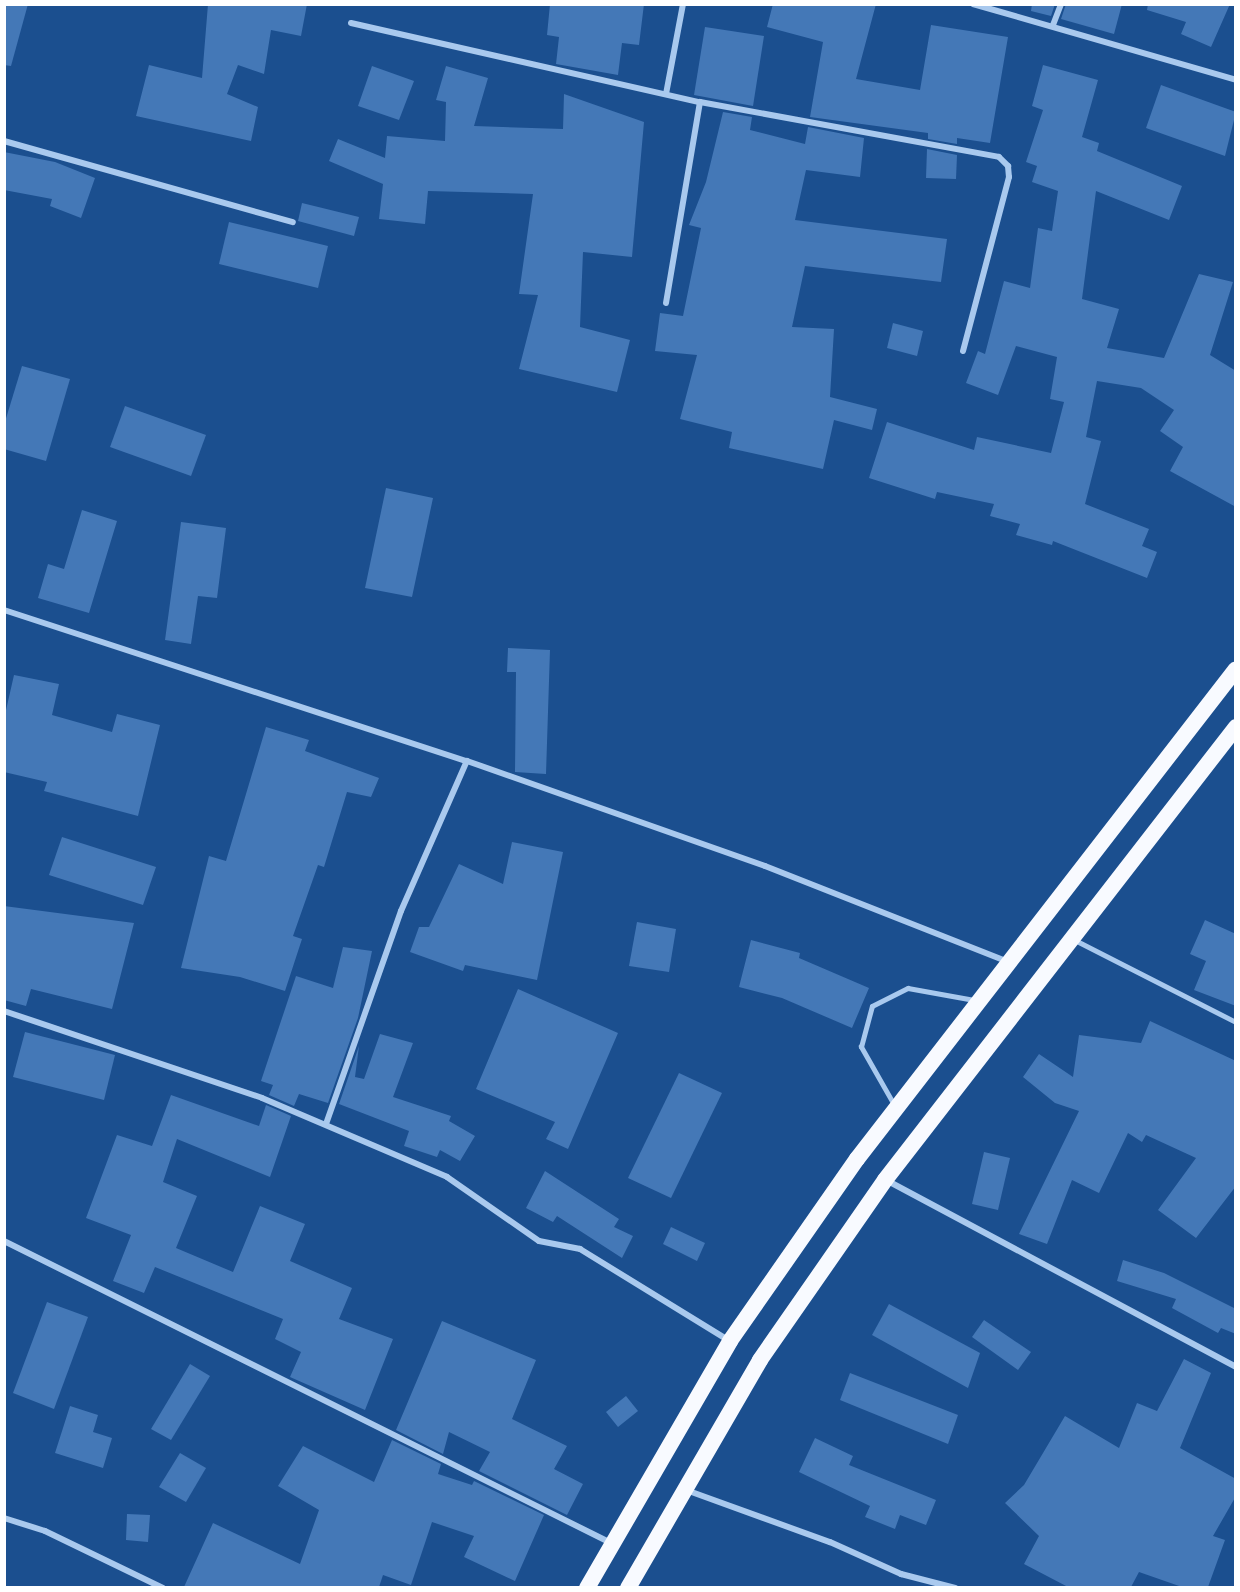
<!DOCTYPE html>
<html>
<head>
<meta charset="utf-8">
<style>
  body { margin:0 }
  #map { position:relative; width:1240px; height:1592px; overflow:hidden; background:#1b4f8f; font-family:Commissioner,sans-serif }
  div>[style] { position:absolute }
  .building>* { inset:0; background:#4478b7 }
  .service>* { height:4.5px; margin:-2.25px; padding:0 2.25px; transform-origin:2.25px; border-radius:2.25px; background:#a9c9ee }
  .minor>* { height:6px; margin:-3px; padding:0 3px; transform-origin:3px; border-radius:3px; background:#a9c9ee }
  .trunk>* { height:16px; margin:-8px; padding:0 8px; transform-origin:8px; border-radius:8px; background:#f8faff }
  span { translate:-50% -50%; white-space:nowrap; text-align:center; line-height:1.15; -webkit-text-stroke:6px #1b4f8f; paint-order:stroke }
  .frame { position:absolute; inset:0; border:6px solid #fff; pointer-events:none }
</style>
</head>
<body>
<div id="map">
  <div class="building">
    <i style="clip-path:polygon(4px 4px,28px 4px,11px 66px,4px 65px)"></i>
    <i style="clip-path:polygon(208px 4px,307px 4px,301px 36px,271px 30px,264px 74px,238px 65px,227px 94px,258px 107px,251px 141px,136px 116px,149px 65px,202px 78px)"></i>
    <i style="clip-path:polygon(550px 4px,644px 4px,639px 45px,622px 43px,618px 75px,556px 64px,559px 37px,547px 35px)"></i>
    <i style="clip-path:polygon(773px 4px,876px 4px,856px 79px,920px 90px,931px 25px,1008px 37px,990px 143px,957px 138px,957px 144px,928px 139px,928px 133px,810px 117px,823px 42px,767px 27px)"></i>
    <i style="clip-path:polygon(1032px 4px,1055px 4px,1051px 16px,1031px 11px)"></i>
    <i style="clip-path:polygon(1066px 4px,1122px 4px,1114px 34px,1061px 19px)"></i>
    <i style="clip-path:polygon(1148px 4px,1230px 4px,1211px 47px,1181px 34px,1186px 22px,1147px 10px)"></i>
    <i style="clip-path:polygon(705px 27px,764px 36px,753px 106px,694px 95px)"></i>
    <i style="clip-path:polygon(1043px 65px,1098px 80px,1082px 137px,1099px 143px,1097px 151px,1182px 186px,1169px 220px,1096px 191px,1082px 299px,1119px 309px,1107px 348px,1164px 358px,1199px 274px,1233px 282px,1210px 355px,1236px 371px,1236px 507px,1170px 471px,1183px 447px,1160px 431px,1174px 410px,1141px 388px,1097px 381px,1086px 437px,1101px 441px,1085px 504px,1149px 529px,1142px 546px,1157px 552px,1147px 578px,1053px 541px,1052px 545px,1016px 535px,1020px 524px,990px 516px,994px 504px,937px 492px,935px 499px,869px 478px,887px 422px,974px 450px,977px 437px,1051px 453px,1064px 402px,1050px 399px,1057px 357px,1016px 346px,998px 395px,966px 383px,978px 351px,985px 354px,1004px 281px,1030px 288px,1038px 228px,1052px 231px,1058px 191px,1032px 182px,1037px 166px,1026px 162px,1043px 110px,1032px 106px)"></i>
    <i style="clip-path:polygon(372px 66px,414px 81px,399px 120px,358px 106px)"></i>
    <i style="clip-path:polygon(446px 66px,488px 78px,474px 126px,563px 129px,564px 94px,644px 122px,632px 257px,583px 252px,580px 327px,630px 340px,617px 392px,519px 369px,538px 295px,519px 294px,533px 194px,428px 191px,425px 224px,379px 219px,383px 184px,329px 161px,338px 139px,385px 158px,387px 136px,445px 141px,446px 102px,436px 100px)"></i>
    <i style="clip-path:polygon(1161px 85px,1236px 112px,1225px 156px,1146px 128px)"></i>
    <i style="clip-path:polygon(723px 112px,752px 117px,750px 130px,805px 144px,808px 127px,864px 138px,860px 177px,806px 170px,795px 220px,947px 239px,941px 282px,805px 266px,792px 327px,834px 329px,830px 397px,877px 409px,872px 430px,834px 420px,823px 469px,729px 448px,732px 432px,680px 419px,697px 355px,655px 351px,660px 313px,683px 316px,701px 228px,689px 225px,706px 182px)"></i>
    <i style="clip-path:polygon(927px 149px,957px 155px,956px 179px,926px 178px)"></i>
    <i style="clip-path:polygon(4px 152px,55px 162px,95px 178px,81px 218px,50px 206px,52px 199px,4px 190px)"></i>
    <i style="clip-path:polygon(302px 203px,359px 217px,354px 236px,298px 221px)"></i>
    <i style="clip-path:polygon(229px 222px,328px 246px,318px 288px,219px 264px)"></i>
    <i style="clip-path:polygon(893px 323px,923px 331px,917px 356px,887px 348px)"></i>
    <i style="clip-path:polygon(22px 366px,70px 379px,46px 461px,4px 449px,4px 425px)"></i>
    <i style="clip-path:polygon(125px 406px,206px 435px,191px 476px,110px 447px)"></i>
    <i style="clip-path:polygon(386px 488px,433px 498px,412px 597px,365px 588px)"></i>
    <i style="clip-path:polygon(82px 510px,117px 521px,89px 613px,38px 598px,48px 564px,64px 569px)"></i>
    <i style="clip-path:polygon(181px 522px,226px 528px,217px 598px,198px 596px,191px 644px,165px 640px)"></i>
    <i style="clip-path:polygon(508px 648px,550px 650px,546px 774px,515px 772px,516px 672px,507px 672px)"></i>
    <i style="clip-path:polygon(14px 675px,59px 684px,52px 715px,112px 732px,117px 714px,160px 725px,138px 816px,44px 791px,47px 782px,4px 772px,4px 719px)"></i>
    <i style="clip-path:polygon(266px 727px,309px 740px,305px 751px,379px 778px,371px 797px,347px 792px,324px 867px,318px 865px,293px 936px,302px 939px,285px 991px,240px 977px,181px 968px,209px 856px,226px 861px)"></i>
    <i style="clip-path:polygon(62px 837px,156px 867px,143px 905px,49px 875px)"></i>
    <i style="clip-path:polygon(512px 842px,563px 852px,537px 980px,465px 965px,463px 971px,410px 952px,419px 927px,429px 927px,459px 864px,503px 884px)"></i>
    <i style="clip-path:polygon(4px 906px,134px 923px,112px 1009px,31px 989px,26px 1006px,4px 1000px)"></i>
    <i style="clip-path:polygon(1205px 920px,1236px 934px,1236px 1006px,1194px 990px,1206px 961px,1190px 954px)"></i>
    <i style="clip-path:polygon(637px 922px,676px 929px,669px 972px,629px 966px)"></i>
    <i style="clip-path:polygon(751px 940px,800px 953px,799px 958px,869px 988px,852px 1028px,782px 998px,739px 987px)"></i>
    <i style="clip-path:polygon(343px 947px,372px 951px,358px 1018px,328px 1103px,299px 1094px,294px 1106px,269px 1095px,273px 1085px,261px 1081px,296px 976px,333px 988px)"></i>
    <i style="clip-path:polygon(518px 989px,618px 1033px,568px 1149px,546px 1139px,555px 1122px,476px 1089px)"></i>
    <i style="clip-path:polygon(1150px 1021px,1236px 1061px,1236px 1186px,1196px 1238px,1158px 1210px,1196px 1158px,1146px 1135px,1142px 1142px,1128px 1133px,1099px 1193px,1072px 1180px,1047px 1244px,1019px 1234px,1079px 1111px,1055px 1103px,1023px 1077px,1039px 1054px,1073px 1077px,1079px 1035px,1141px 1043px)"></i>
    <i style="clip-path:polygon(25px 1032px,115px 1055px,104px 1100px,13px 1077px)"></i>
    <i style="clip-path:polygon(380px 1034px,413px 1043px,393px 1097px,451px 1116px,449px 1121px,475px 1136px,460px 1161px,440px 1150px,437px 1157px,404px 1146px,409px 1131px,339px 1104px,359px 1046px,355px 1077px,364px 1079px)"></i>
    <i style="clip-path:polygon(679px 1073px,722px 1093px,671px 1198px,628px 1178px)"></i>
    <i style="clip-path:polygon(171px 1095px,259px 1126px,266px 1105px,291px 1116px,270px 1177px,177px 1139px,163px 1182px,197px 1196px,176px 1248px,233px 1272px,260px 1206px,305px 1224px,290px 1261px,352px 1288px,339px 1319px,393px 1339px,365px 1410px,290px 1377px,301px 1352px,275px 1339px,283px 1319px,155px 1267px,144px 1293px,113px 1281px,131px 1235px,86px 1218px,117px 1135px,152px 1146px)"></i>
    <i style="clip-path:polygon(984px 1152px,1010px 1158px,998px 1210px,972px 1204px)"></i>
    <i style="clip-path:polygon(545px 1171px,619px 1219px,614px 1227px,633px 1236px,622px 1258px,557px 1216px,553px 1222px,526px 1208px)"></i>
    <i style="clip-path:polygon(671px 1227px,705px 1243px,697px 1261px,663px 1244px)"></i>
    <i style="clip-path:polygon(1123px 1260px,1164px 1273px,1236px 1309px,1236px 1334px,1221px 1328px,1218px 1333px,1172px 1308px,1176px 1299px,1117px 1281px)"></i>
    <i style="clip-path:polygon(47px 1302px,88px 1317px,54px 1409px,13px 1393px)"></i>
    <i style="clip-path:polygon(889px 1304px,980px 1353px,968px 1388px,872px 1335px)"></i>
    <i style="clip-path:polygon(984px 1320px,1031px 1352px,1018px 1370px,972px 1337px)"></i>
    <i style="clip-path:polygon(442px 1321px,536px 1360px,512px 1419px,567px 1446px,554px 1469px,583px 1484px,567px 1515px,479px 1471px,490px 1452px,449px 1432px,443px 1454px,396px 1430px)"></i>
    <i style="clip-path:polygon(1184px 1359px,1211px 1373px,1180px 1448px,1236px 1479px,1236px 1496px,1213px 1536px,1225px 1540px,1208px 1587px,1182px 1587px,1139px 1572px,1131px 1587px,1068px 1587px,1024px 1564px,1039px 1536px,1005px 1503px,1024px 1485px,1065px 1416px,1119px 1448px,1137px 1403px,1157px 1411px)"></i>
    <i style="clip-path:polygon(190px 1364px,210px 1376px,171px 1440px,151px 1429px)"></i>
    <i style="clip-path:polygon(850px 1373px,958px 1415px,948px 1444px,840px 1400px)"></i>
    <i style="clip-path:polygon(626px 1396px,638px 1411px,618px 1427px,606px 1412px)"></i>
    <i style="clip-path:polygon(70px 1406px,98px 1415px,93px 1432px,112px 1438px,103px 1468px,55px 1453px)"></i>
    <i style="clip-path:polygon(815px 1438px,853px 1456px,849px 1465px,936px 1500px,926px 1525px,900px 1515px,895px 1529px,865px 1517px,870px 1506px,799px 1472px)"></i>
    <i style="clip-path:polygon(392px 1440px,441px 1464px,438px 1474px,472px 1485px,474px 1481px,544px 1515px,515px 1581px,464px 1557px,474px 1536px,432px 1522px,411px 1585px,383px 1575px,379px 1587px,184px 1587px,213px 1523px,300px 1564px,319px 1510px,278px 1486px,303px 1446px,374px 1482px)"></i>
    <i style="clip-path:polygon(180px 1453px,206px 1468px,186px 1502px,159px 1487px)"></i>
    <i style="clip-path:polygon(127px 1514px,150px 1515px,148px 1542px,126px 1540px)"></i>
  </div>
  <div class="service">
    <i style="left:1075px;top:940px;width:181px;rotate:27deg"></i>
    <i style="left:894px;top:1105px;width:67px;rotate:-119.6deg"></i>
    <i style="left:861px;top:1047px;width:42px;rotate:-75deg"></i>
    <i style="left:872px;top:1006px;width:40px;rotate:-26.6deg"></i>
    <i style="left:908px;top:988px;width:67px;rotate:10.3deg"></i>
  </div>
  <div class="minor">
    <i style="left:973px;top:4px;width:274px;rotate:16.1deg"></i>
    <i style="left:351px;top:23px;width:358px;rotate:12.8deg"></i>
    <i style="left:700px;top:102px;width:304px;rotate:10.4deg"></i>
    <i style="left:999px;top:157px;width:13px;rotate:45deg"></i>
    <i style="left:1008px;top:166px;width:11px;rotate:85deg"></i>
    <i style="left:1009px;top:177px;width:180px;rotate:104.8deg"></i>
    <i style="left:1053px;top:25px;width:22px;rotate:-69deg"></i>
    <i style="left:666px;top:94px;width:92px;rotate:-79.3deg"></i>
    <i style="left:4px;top:141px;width:300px;rotate:15.7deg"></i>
    <i style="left:666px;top:303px;width:204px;rotate:-80.4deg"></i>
    <i style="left:4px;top:610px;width:487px;rotate:18.1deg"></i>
    <i style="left:467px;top:761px;width:316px;rotate:19.4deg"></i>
    <i style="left:765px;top:866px;width:259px;rotate:21.5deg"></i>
    <i style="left:4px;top:1011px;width:272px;rotate:18.6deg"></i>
    <i style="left:262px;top:1098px;width:201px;rotate:23.1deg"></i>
    <i style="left:447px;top:1177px;width:112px;rotate:34.8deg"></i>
    <i style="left:539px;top:1241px;width:42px;rotate:11deg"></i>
    <i style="left:580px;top:1249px;width:174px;rotate:31.6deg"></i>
    <i style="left:326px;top:1124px;width:226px;rotate:-70.6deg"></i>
    <i style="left:401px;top:911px;width:164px;rotate:-66.3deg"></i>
    <i style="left:886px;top:1180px;width:397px;rotate:28.1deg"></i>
    <i style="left:4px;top:1241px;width:678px;rotate:26.45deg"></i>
    <i style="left:686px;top:1490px;width:153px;rotate:19.9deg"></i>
    <i style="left:830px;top:1542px;width:78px;rotate:24.3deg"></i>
    <i style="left:901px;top:1574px;width:56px;rotate:14.5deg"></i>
    <i style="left:4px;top:1518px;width:43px;rotate:17.6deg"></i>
    <i style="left:45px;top:1531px;width:131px;rotate:25.8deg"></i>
  </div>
  <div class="trunk">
    <i style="left:587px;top:1588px;width:285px;rotate:-59.9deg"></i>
    <i style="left:730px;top:1341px;width:222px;rotate:-55.1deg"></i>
    <i style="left:857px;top:1159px;width:619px;rotate:-52.28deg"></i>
    <i style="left:628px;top:1588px;width:263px;rotate:-59.9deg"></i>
    <i style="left:760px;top:1360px;width:219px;rotate:-55.2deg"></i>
    <i style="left:885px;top:1180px;width:573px;rotate:-52.23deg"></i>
  </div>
  <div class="frame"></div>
</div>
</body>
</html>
